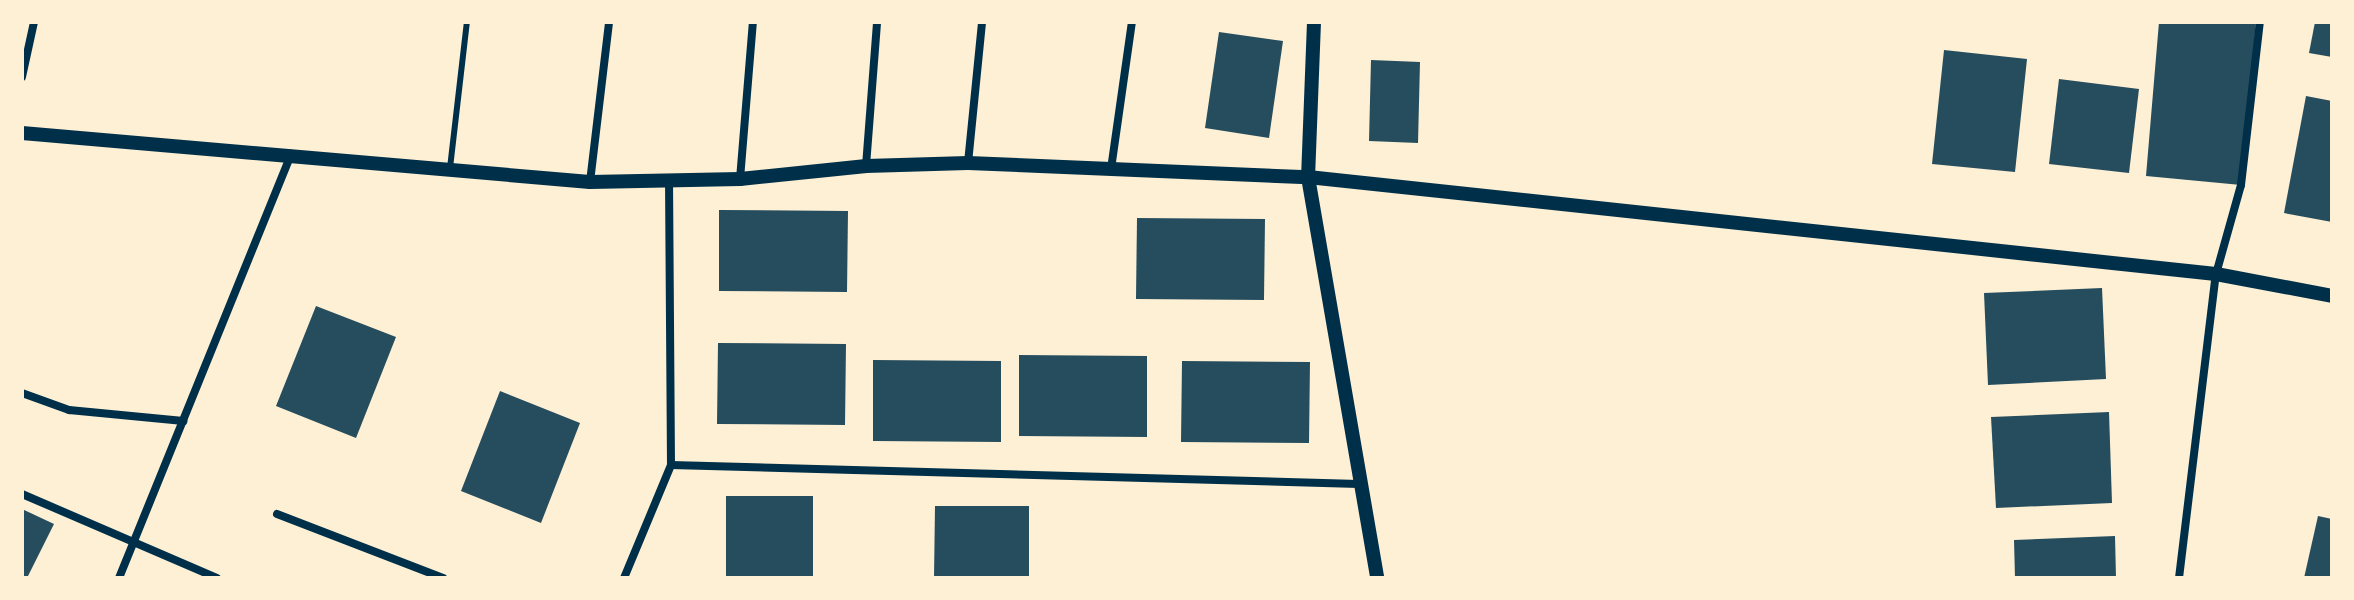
<!DOCTYPE html>
<html>
<head>
<meta charset="utf-8">
<style>
  body { margin:0 }
  #map { position:relative; width:2354px; height:600px; overflow:hidden; background:#fdf0d5; font-family:"IBM Plex Sans",sans-serif }
  div>[style] { position:absolute }
  .building>* { inset:0; background:#264d5e }
  .service>* { height:6px; margin:-3px; padding:0 3px; transform-origin:3px; border-radius:3px; background:#003049 }
  .minor>* { height:8px; margin:-4px; padding:0 4px; transform-origin:4px; border-radius:4px; background:#003049 }
  .tertiary>* { height:14px; margin:-7px; padding:0 7px; transform-origin:7px; border-radius:7px; background:#003049 }
  span { translate:-50% -50%; white-space:nowrap; text-align:center; line-height:1.15; -webkit-text-stroke:8px #fdf0d5; paint-order:stroke }
  .frame { position:absolute; inset:0; border:24px solid #fdf0d5; pointer-events:none }
</style>
</head>
<body>
<div id="map">
  <div class="building">
    <i style="clip-path:polygon(2159px 22px,2256px 22px,2241px 185px,2146px 176px)"></i>
    <i style="clip-path:polygon(2315px 22px,2332px 22px,2332px 57px,2309px 53px)"></i>
    <i style="clip-path:polygon(1219px 32px,1283px 41px,1269px 138px,1205px 128px)"></i>
    <i style="clip-path:polygon(1944px 50px,2027px 59px,2015px 172px,1932px 164px)"></i>
    <i style="clip-path:polygon(1371px 60px,1420px 62px,1418px 143px,1369px 141px)"></i>
    <i style="clip-path:polygon(2059px 79px,2139px 89px,2129px 173px,2049px 164px)"></i>
    <i style="clip-path:polygon(2306px 96px,2332px 101px,2332px 222px,2284px 213px)"></i>
    <i style="clip-path:polygon(719px 210px,848px 211px,847px 292px,719px 291px)"></i>
    <i style="clip-path:polygon(1137px 218px,1265px 219px,1264px 300px,1136px 299px)"></i>
    <i style="clip-path:polygon(2102px 288px,2106px 379px,1988px 385px,1984px 293px)"></i>
    <i style="clip-path:polygon(316px 306px,396px 337px,356px 438px,276px 406px)"></i>
    <i style="clip-path:polygon(718px 343px,846px 344px,845px 425px,717px 424px)"></i>
    <i style="clip-path:polygon(1019px 355px,1147px 356px,1147px 437px,1019px 436px)"></i>
    <i style="clip-path:polygon(873px 360px,1001px 361px,1001px 442px,873px 441px)"></i>
    <i style="clip-path:polygon(1182px 361px,1310px 362px,1309px 443px,1181px 442px)"></i>
    <i style="clip-path:polygon(500px 391px,580px 423px,541px 523px,461px 491px)"></i>
    <i style="clip-path:polygon(2109px 412px,2112px 503px,1996px 508px,1991px 417px)"></i>
    <i style="clip-path:polygon(726px 496px,813px 496px,813px 578px,726px 578px)"></i>
    <i style="clip-path:polygon(935px 506px,1029px 506px,1029px 578px,934px 578px)"></i>
    <i style="clip-path:polygon(22px 509px,54px 524px,27px 578px,22px 578px)"></i>
    <i style="clip-path:polygon(2318px 516px,2332px 519px,2332px 578px,2304px 578px)"></i>
    <i style="clip-path:polygon(2115px 536px,2116px 578px,2015px 578px,2014px 540px)"></i>
  </div>
  <div class="service">
    <i style="left:450px;top:168px;width:147px;rotate:-83.4deg"></i>
  </div>
  <div class="minor">
    <i style="left:22px;top:77px;width:56px;rotate:-77.7deg"></i>
    <i style="left:968px;top:163px;width:142px;rotate:-84.3deg"></i>
    <i style="left:866px;top:166px;width:144px;rotate:-85.6deg"></i>
    <i style="left:1111px;top:169px;width:148px;rotate:-81.9deg"></i>
    <i style="left:740px;top:179px;width:158px;rotate:-85.3deg"></i>
    <i style="left:590px;top:182px;width:161px;rotate:-83.2deg"></i>
    <i style="left:22px;top:393px;width:50px;rotate:19.9deg"></i>
    <i style="left:69px;top:410px;width:115px;rotate:5.5deg"></i>
    <i style="left:671px;top:465px;width:688px;rotate:1.58deg"></i>
    <i style="left:22px;top:494px;width:212px;rotate:23.3deg"></i>
    <i style="left:277px;top:514px;width:178px;rotate:21.1deg"></i>
    <i style="left:119px;top:578px;width:458px;rotate:-67.9deg"></i>
    <i style="left:624px;top:578px;width:122px;rotate:-67.4deg"></i>
    <i style="left:671px;top:465px;width:286px;rotate:-90.4deg"></i>
    <i style="left:2179px;top:578px;width:306px;rotate:-83.1deg"></i>
    <i style="left:2216px;top:274px;width:92px;rotate:-74.3deg"></i>
    <i style="left:2241px;top:185px;width:164px;rotate:-83.4deg"></i>
  </div>
  <div class="tertiary">
    <i style="left:1314px;top:22px;width:155px;rotate:92.2deg"></i>
    <i style="left:1308px;top:177px;width:407px;rotate:80.2deg"></i>
    <i style="left:22px;top:133px;width:570px;rotate:4.93deg"></i>
    <i style="left:590px;top:182px;width:150px;rotate:-1.1deg"></i>
    <i style="left:740px;top:179px;width:127px;rotate:-5.9deg"></i>
    <i style="left:866px;top:166px;width:102px;rotate:-1.7deg"></i>
    <i style="left:968px;top:163px;width:340px;rotate:2.4deg"></i>
    <i style="left:1308px;top:177px;width:913px;rotate:6.1deg"></i>
    <i style="left:2216px;top:274px;width:118px;rotate:10.7deg"></i>
  </div>
  <div class="frame"></div>
</div>
</body>
</html>
